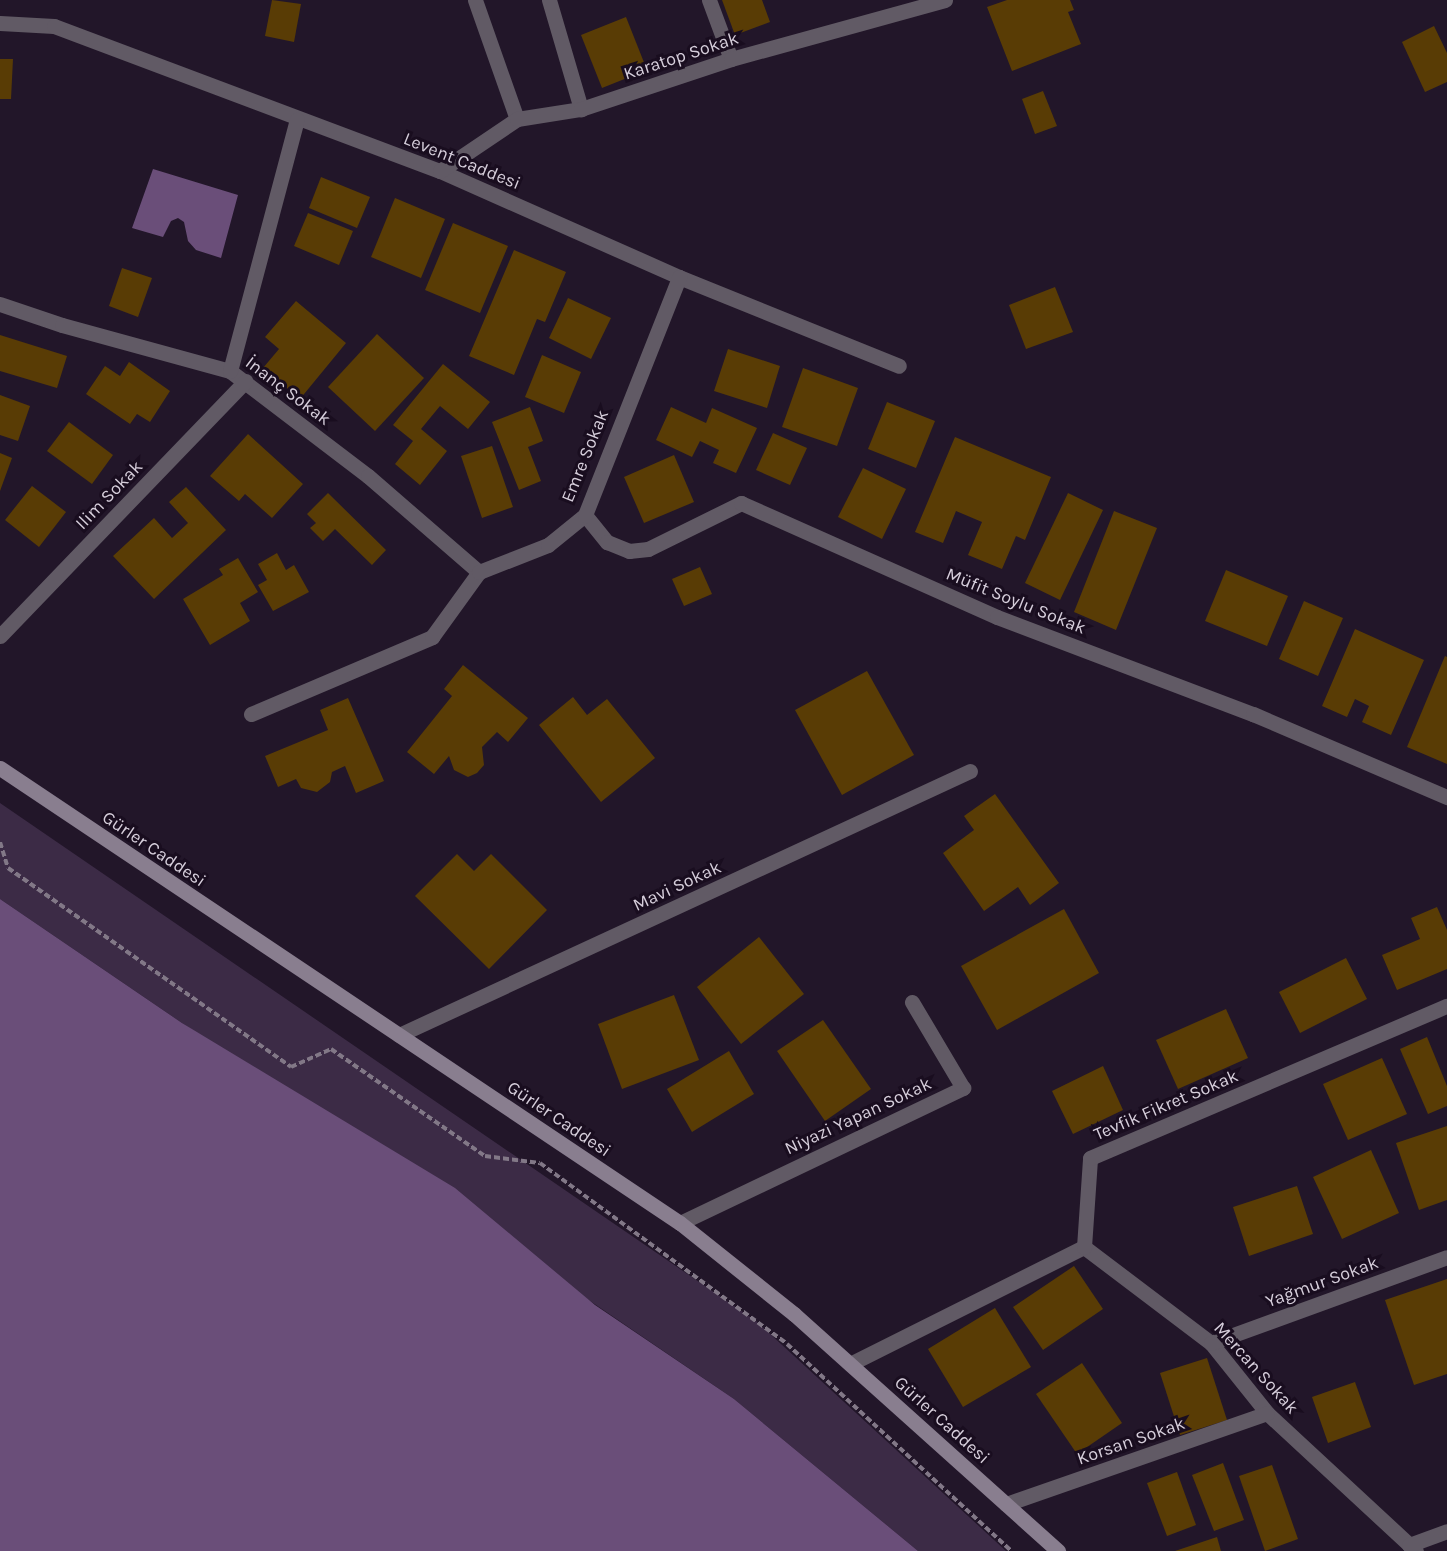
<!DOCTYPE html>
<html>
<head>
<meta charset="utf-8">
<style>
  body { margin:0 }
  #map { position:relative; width:1447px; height:1551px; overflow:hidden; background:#221629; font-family:Karla,sans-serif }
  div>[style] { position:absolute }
  .green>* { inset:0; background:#3c2b46 }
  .water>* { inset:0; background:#6a4e79 }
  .building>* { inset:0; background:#593c05 }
  .path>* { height:4px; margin-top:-2px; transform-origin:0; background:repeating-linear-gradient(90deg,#827887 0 6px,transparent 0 9px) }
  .lane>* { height:15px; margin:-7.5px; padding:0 7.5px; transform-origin:7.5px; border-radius:7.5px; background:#615a65 }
  .street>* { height:15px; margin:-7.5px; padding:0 7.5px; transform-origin:7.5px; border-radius:7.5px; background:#615a65 }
  .secondary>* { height:15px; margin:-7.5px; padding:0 7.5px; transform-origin:7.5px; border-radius:7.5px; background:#897e8f }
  span { translate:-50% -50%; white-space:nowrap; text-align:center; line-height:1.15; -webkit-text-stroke:6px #190d1f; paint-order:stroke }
  .street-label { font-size:18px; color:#d6cedb }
</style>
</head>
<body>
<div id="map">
  <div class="green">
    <i style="clip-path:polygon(0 803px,756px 1321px,1006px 1551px,918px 1551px,734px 1399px,0 899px)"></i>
  </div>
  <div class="water">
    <i style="clip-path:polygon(153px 169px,238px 195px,221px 258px,196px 250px,188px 241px,184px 222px,178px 218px,171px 221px,163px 237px,132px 228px)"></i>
    <i style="clip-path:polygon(0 899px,182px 1023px,455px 1188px,595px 1305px,734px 1399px,918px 1551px,0 1551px)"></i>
  </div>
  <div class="building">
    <i style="clip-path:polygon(272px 0,301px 4px,294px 42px,265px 36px)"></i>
    <i style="clip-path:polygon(722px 0,762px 0,770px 22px,735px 35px)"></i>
    <i style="clip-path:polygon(1007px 0,1070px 0,1074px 10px,1068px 12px,1081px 44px,1012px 71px,987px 7px)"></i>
    <i style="clip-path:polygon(626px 17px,647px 70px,602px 88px,581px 35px)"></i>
    <i style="clip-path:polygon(1434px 26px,1447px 53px,1447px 82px,1425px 92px,1402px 42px)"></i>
    <i style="clip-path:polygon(0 59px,13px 59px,11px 99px,0 99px)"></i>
    <i style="clip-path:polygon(1043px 91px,1057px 126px,1035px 134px,1022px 99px)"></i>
    <i style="clip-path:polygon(321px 177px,370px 197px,357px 228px,309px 208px)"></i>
    <i style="clip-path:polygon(395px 198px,445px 219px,421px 278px,371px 257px)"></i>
    <i style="clip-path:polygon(308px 213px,353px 231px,339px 265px,294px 246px)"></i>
    <i style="clip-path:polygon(453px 223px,508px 246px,480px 313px,425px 290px)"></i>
    <i style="clip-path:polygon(514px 250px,566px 272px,545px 322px,537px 319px,514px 375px,469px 356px)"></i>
    <i style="clip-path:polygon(122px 268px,152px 278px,138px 317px,109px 306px)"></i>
    <i style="clip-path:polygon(1055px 287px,1073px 332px,1026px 349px,1009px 305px)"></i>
    <i style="clip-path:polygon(568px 298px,611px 318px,591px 359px,549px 338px)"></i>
    <i style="clip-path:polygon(296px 301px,346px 343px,300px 399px,263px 368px,279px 349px,265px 337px)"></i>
    <i style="clip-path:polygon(377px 334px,424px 378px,375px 431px,328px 387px)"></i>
    <i style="clip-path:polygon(0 335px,67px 356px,57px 388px,0 371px)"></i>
    <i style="clip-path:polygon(728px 349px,780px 366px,767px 408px,714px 391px)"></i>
    <i style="clip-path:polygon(542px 355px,581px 372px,564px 413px,525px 397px)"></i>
    <i style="clip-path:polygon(129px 362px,170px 391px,150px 422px,137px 414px,130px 424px,86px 394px,105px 366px,120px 376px)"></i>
    <i style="clip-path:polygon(443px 364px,490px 402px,468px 429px,440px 406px,421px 429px,447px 451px,420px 485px,395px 464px,413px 441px,393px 425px)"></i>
    <i style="clip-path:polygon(803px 368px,858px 388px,837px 446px,782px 427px)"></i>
    <i style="clip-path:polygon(0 395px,30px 406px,18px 441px,0 435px)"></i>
    <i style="clip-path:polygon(887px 402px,935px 421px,916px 468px,868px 449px)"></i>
    <i style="clip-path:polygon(530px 407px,543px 441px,528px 447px,541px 481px,519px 490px,492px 422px)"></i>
    <i style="clip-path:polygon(671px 407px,706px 423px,712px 408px,757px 428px,736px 473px,713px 463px,719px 450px,700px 441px,692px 457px,656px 440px)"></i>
    <i style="clip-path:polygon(69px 422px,113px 455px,92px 484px,47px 451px)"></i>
    <i style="clip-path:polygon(773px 433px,807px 448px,790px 485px,756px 470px)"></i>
    <i style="clip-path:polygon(248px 434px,303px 484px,272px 518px,245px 494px,239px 501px,210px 476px)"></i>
    <i style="clip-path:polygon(955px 437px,1051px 477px,1025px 540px,1016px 536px,1002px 569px,968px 555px,982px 522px,956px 511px,943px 543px,915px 532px)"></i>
    <i style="clip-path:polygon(492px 446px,513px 507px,482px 518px,461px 456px)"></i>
    <i style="clip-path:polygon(0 453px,12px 458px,0 491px)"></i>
    <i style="clip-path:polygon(674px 455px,694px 502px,644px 523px,624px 477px)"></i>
    <i style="clip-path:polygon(863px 468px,906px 489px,882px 539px,838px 517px)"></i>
    <i style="clip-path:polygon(32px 486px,66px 512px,39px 547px,5px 520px)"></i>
    <i style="clip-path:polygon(186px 487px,226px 530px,154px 599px,113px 556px,154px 518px,172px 538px,188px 523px,169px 502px)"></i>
    <i style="clip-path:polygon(328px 493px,386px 550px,372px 565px,335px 529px,323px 541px,310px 528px,316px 523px,307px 514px)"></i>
    <i style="clip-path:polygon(1068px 493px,1103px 510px,1060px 600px,1025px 583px)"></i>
    <i style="clip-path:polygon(1114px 511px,1157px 528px,1116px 630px,1074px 612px)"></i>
    <i style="clip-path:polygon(277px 553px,286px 570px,294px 565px,309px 592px,273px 611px,258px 585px,267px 580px,258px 564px)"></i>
    <i style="clip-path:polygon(238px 558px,258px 592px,240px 603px,250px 621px,210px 645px,183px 599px,223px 575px,219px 569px)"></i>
    <i style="clip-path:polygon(700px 567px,712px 594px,684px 606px,672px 579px)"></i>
    <i style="clip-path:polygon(1226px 570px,1288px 596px,1267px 646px,1205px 621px)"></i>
    <i style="clip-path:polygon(1304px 601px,1343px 618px,1318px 676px,1279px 659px)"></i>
    <i style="clip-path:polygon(1355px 629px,1424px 660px,1391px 735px,1362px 722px,1369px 706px,1355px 699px,1347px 717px,1322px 706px)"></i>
    <i style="clip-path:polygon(1445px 656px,1447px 657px,1447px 764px,1407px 747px)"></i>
    <i style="clip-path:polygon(463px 665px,528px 718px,508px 742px,497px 732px,482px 747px,484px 765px,477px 773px,468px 777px,454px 770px,449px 756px,434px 774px,407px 752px,452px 696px,444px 689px)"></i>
    <i style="clip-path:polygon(867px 671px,914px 755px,842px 795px,795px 710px)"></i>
    <i style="clip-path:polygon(573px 697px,587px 715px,607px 699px,655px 758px,601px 802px,539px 725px)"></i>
    <i style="clip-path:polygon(348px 698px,384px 781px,356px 793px,345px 766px,332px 772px,330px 782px,317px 792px,301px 788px,296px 779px,278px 787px,265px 756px,328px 730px,320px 710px)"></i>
    <i style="clip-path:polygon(995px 794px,1059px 883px,1030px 905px,1018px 887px,984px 911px,943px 853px,974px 830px,964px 816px)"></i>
    <i style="clip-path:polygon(457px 854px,474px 871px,491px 854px,547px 910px,489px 969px,415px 896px)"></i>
    <i style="clip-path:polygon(1437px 907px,1447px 930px,1447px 969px,1397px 990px,1382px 955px,1420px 939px,1411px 918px)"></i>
    <i style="clip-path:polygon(1064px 909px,1099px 973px,997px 1030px,961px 966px)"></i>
    <i style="clip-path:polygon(759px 937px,804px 994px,741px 1044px,697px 987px)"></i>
    <i style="clip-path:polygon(1346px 958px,1367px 999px,1300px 1033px,1279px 992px)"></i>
    <i style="clip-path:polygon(674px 995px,699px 1060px,622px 1089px,598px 1024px)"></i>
    <i style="clip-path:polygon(1226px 1009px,1248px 1058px,1178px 1089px,1156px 1040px)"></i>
    <i style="clip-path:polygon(823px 1020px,871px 1089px,825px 1121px,777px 1051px)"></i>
    <i style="clip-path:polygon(1427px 1037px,1447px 1086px,1447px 1106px,1428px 1114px,1400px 1049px)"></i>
    <i style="clip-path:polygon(729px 1051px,754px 1094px,692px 1132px,667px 1089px)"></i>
    <i style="clip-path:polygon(1382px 1058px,1407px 1114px,1348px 1140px,1323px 1084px)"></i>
    <i style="clip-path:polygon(1103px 1066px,1123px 1110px,1073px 1134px,1052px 1091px)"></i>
    <i style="clip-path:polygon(1447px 1126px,1447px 1200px,1419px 1210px,1396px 1143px)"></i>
    <i style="clip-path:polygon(1371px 1150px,1399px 1213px,1342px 1239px,1313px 1177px)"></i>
    <i style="clip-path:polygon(1297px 1186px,1313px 1234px,1249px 1256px,1233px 1207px)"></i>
    <i style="clip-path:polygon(1074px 1266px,1103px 1309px,1043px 1350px,1013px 1307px)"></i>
    <i style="clip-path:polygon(1447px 1279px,1447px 1374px,1414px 1385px,1385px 1300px)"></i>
    <i style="clip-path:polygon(995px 1308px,1031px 1367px,963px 1407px,928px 1349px)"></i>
    <i style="clip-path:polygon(1207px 1358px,1227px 1420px,1180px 1435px,1160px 1373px)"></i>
    <i style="clip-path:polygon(1082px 1363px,1122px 1423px,1077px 1454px,1036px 1394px)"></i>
    <i style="clip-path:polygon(1355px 1382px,1371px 1427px,1328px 1443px,1312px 1397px)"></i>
    <i style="clip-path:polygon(1223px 1463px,1244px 1520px,1214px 1531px,1192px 1475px)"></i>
    <i style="clip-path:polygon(1272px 1465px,1298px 1539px,1265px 1551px,1239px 1476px)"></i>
    <i style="clip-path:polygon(1177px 1472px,1196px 1525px,1167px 1536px,1147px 1483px)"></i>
    <i style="clip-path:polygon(1217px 1537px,1221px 1551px,1175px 1551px)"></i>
  </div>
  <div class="path">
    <i style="left:0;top:842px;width:27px;rotate:73deg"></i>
    <i style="left:8px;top:868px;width:346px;rotate:35.1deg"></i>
    <i style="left:291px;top:1067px;width:44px;rotate:-24.2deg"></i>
    <i style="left:331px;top:1049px;width:188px;rotate:34.8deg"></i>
    <i style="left:485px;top:1156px;width:55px;rotate:7.3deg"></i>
    <i style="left:540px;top:1163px;width:306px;rotate:36.2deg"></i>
    <i style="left:787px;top:1344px;width:305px;rotate:42.7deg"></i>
  </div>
  <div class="lane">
    <i style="left:475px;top:0;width:126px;rotate:70.6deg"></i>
  </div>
  <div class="street">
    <i style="left:549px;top:0;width:114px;rotate:73.6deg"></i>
    <i style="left:709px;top:0;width:63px;rotate:69.6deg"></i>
    <i style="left:0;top:23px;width:54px;rotate:3.2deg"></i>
    <i style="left:54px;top:26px;width:412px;rotate:20.6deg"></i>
    <i style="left:440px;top:171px;width:261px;rotate:23.9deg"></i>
    <i style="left:679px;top:277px;width:237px;rotate:22deg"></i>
    <i style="left:440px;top:171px;width:93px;rotate:-34deg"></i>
    <i style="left:517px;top:119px;width:65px;rotate:-8.9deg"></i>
    <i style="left:581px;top:109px;width:158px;rotate:-18.4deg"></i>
    <i style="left:731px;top:59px;width:222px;rotate:-15.4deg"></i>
    <i style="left:0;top:304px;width:65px;rotate:18.7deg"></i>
    <i style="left:62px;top:325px;width:174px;rotate:15.3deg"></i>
    <i style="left:230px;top:371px;width:173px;rotate:37.3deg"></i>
    <i style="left:368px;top:476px;width:147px;rotate:40.9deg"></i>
    <i style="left:230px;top:371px;width:260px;rotate:-75.1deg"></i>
    <i style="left:585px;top:515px;width:35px;rotate:51deg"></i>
    <i style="left:607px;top:542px;width:24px;rotate:22deg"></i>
    <i style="left:629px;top:551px;width:19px;rotate:-6deg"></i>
    <i style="left:648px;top:549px;width:104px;rotate:-26.3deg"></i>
    <i style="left:741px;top:503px;width:280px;rotate:24deg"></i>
    <i style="left:997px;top:617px;width:274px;rotate:20.8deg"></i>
    <i style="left:1253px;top:714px;width:211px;rotate:23.2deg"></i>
    <i style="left:0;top:636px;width:354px;rotate:-46.1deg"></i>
    <i style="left:251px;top:714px;width:197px;rotate:-23deg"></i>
    <i style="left:432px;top:637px;width:80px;rotate:-54.1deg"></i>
    <i style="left:479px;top:572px;width:74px;rotate:-21.4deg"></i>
    <i style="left:548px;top:545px;width:48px;rotate:-39deg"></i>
    <i style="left:585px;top:515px;width:256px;rotate:-68.4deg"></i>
    <i style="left:399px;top:1035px;width:629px;rotate:-24.81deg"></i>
    <i style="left:680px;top:1223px;width:314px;rotate:-25.5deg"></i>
    <i style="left:963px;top:1088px;width:100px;rotate:-120.7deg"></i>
    <i style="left:1084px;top:1247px;width:159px;rotate:37.1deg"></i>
    <i style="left:1211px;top:1343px;width:90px;rotate:51.3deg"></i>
    <i style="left:1267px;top:1413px;width:203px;rotate:42.8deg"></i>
    <i style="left:1211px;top:1343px;width:251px;rotate:-20deg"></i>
    <i style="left:850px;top:1364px;width:262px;rotate:-26.6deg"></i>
    <i style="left:1084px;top:1247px;width:89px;rotate:-86.1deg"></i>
    <i style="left:1090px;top:1158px;width:388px;rotate:-23.1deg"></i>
    <i style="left:1006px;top:1504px;width:276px;rotate:-19.2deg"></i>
    <i style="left:1409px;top:1545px;width:40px;rotate:-20.2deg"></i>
  </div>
  <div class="secondary">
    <i style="left:0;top:768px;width:818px;rotate:33.79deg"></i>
    <i style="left:680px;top:1223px;width:146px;rotate:38.6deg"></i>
    <i style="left:794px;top:1314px;width:355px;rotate:41.9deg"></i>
  </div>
  <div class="street-label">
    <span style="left:681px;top:56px;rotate:-18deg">Karatop Sokak</span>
    <span style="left:462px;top:161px;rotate:22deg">Levent Caddesi</span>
    <span style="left:288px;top:391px;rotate:37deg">İnanç Sokak</span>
    <span style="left:585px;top:456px;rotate:-68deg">Emre Sokak</span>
    <span style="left:109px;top:495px;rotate:-46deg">Ilim Sokak</span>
    <span style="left:1016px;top:601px;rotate:22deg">Müfit Soylu Sokak</span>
    <span style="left:154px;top:849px;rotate:34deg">Gürler Caddesi</span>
    <span style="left:677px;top:886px;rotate:-25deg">Mavi Sokak</span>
    <span style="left:1166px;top:1105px;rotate:-23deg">Tevfik Fikret Sokak</span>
    <span style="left:858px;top:1116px;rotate:-25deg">Niyazi Yapan Sokak</span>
    <span style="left:559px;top:1119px;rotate:34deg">Gürler Caddesi</span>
    <span style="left:1322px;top:1282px;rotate:-20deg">Yağmur Sokak</span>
    <span style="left:1256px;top:1368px;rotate:48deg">Mercan Sokak</span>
    <span style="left:942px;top:1420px;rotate:42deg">Gürler Caddesi</span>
    <span style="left:1131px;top:1441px;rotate:-19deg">Korsan Sokak</span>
  </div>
</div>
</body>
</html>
